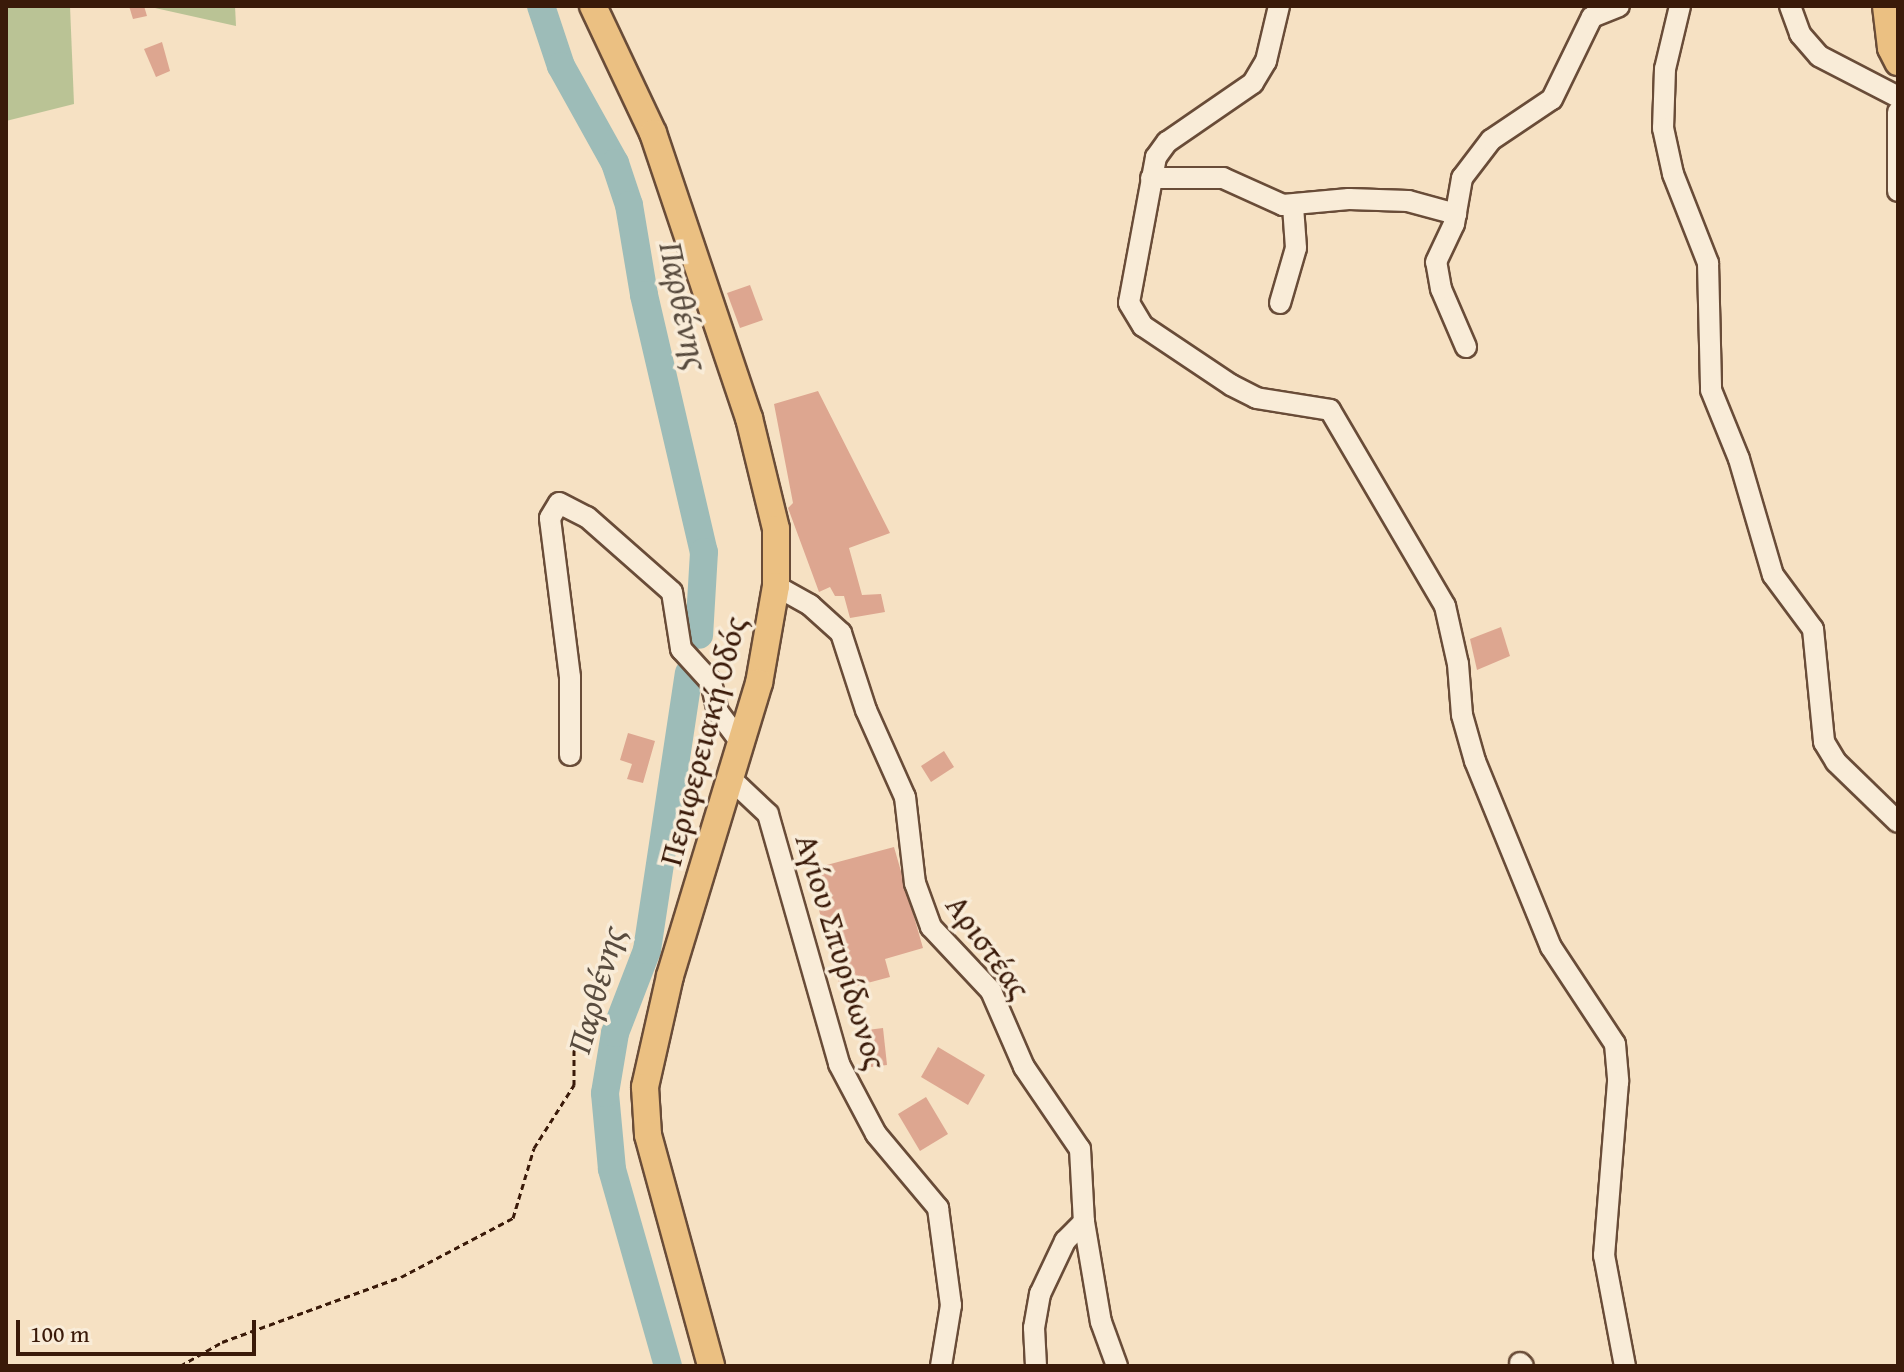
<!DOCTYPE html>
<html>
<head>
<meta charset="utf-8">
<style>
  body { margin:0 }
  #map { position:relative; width:1904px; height:1372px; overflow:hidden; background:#f6e1c3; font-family:"Gentium Book Plus",serif }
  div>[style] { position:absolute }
  .green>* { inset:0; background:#bac395 }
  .river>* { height:28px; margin:-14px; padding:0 14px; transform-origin:14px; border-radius:14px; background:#9dbcb8 }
  .building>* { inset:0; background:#dda690 }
  .path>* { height:3px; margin-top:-1.5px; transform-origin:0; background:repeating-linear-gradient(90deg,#3a1a09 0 6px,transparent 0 10px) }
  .roads { filter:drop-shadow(2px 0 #694c38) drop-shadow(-2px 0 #694c38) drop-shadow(0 2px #694c38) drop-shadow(0 -2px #694c38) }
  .minor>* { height:20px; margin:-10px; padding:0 10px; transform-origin:10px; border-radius:10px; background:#f9ecd8 }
  .major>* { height:26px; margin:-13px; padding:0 13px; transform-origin:13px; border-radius:13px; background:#ebc082 }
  span { translate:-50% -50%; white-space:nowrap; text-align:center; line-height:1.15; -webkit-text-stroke:7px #f9ecd8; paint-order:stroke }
  .street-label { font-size:32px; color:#3a1a09 }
  .water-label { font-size:34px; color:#584b3e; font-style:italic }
  .frame { position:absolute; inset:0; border:8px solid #3a1a09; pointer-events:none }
  .scale { position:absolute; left:16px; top:1320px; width:240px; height:36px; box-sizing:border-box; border:4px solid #3a1a09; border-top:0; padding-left:10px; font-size:24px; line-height:28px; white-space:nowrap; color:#3a1a09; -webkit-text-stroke:6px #f9ecd8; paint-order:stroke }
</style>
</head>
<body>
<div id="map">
  <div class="green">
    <i style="clip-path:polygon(6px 6px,70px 6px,74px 104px,6px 121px)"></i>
    <i style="clip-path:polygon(146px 6px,235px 6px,236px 26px)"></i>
  </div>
  <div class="river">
    <i style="left:541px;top:6px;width:63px;rotate:71.6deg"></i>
    <i style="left:561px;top:66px;width:111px;rotate:60.9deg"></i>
    <i style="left:615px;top:163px;width:44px;rotate:71.6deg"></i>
    <i style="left:629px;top:205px;width:91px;rotate:80.5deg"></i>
    <i style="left:644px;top:295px;width:264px;rotate:76.9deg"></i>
    <i style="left:704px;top:552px;width:83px;rotate:93.4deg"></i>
    <i style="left:668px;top:1366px;width:205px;rotate:-105.9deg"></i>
    <i style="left:612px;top:1169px;width:76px;rotate:-95.3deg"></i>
    <i style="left:605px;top:1093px;width:61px;rotate:-80.5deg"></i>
    <i style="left:615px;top:1033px;width:89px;rotate:-68.9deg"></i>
    <i style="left:647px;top:950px;width:280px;rotate:-81.4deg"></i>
  </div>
  <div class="building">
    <i style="clip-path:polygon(129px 6px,144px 6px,147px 16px,133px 19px)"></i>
    <i style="clip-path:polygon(162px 42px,170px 71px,156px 77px,144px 49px)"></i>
    <i style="clip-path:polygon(750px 285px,763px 320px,740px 328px,727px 293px)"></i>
    <i style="clip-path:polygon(818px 391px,890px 533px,849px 548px,862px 595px,881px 594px,885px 612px,850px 618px,844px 596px,835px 596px,830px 587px,819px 592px,788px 508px,793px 503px,774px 404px)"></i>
    <i style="clip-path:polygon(1501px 627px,1510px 656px,1477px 670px,1470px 639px)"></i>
    <i style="clip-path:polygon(628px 733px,655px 741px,643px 783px,627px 779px,632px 764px,620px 760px)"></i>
    <i style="clip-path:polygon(944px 751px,954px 767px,931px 782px,921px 766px)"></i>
    <i style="clip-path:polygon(894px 847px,923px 948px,885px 959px,890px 977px,841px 990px,808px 870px)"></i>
    <i style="clip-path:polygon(883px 1028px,887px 1065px,871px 1067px,867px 1030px)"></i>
    <i style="clip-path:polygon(938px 1047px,985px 1075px,968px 1105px,921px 1077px)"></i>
    <i style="clip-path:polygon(926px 1097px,948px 1134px,920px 1151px,898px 1114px)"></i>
  </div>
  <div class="path">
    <i style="left:180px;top:1366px;width:48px;rotate:-29.7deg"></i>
    <i style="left:222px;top:1342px;width:190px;rotate:-20deg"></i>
    <i style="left:401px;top:1277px;width:127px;rotate:-27.8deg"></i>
    <i style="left:513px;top:1218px;width:73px;rotate:-73.3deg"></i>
    <i style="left:534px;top:1148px;width:75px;rotate:-57.6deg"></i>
    <i style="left:574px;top:1085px;width:50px;rotate:-90deg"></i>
  </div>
  <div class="roads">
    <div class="minor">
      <i style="left:1279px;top:6px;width:57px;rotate:103.3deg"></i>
      <i style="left:1266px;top:61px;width:26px;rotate:121deg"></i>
      <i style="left:1253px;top:83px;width:104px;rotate:145.5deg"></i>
      <i style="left:1167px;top:142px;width:19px;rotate:126deg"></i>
      <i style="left:1156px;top:157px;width:148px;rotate:100.5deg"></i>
      <i style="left:1129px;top:303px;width:27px;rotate:59deg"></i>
      <i style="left:1143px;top:326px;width:106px;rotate:33.8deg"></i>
      <i style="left:1231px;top:385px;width:28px;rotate:27deg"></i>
      <i style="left:1256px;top:398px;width:75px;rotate:9.2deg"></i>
      <i style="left:1330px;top:410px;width:227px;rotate:59.6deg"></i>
      <i style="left:1445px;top:606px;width:59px;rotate:77.4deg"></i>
      <i style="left:1458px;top:664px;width:51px;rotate:85.5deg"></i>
      <i style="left:1462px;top:715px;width:48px;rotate:74.2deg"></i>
      <i style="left:1475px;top:761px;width:201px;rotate:67.8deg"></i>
      <i style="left:1551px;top:947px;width:116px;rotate:56.6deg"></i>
      <i style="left:1615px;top:1044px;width:38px;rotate:85deg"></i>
      <i style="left:1618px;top:1082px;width:174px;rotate:94.6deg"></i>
      <i style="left:1604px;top:1255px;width:113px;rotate:79.3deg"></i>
      <i style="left:1680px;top:6px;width:65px;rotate:103.4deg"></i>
      <i style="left:1665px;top:69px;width:59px;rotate:91.9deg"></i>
      <i style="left:1663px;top:128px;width:47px;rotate:77.7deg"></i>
      <i style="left:1673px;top:174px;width:96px;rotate:68.5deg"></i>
      <i style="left:1708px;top:263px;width:127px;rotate:88.6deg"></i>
      <i style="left:1711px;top:390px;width:74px;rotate:67.9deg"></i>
      <i style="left:1739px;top:459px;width:121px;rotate:73.7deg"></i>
      <i style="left:1773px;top:575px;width:67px;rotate:53.5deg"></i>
      <i style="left:1813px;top:629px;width:114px;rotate:84.4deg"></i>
      <i style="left:1824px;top:742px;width:23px;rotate:59deg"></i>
      <i style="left:1836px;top:762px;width:86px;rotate:44.1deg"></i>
      <i style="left:1790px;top:6px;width:30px;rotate:70deg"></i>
      <i style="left:1800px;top:34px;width:29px;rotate:49deg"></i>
      <i style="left:1819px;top:56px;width:89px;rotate:27.4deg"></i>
      <i style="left:1898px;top:112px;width:79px;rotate:90deg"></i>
      <i style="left:1151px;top:178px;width:72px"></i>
      <i style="left:1223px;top:178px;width:66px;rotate:24.2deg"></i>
      <i style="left:1283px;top:205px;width:66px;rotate:-5.2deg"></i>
      <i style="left:1349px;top:199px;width:59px;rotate:1.9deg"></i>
      <i style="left:1408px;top:201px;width:50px;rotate:15.2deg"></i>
      <i style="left:1280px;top:303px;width:57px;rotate:-73.8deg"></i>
      <i style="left:1296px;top:248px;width:42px;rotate:-94.1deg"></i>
      <i style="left:1466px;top:347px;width:63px;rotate:-113.3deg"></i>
      <i style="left:1441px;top:289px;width:27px;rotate:-100deg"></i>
      <i style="left:1436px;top:262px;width:42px;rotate:-64.7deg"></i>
      <i style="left:1454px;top:224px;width:47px;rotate:-80.1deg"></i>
      <i style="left:1462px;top:178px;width:48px;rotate:-52.7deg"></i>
      <i style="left:1491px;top:140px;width:73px;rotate:-33.9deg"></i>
      <i style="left:1552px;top:99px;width:91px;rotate:-64deg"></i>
      <i style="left:1592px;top:17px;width:29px;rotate:-22deg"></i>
      <i style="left:776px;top:586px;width:39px;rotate:29deg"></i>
      <i style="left:810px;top:605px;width:42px;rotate:42.1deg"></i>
      <i style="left:841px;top:633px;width:81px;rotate:72deg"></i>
      <i style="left:866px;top:710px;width:95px;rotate:65.9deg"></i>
      <i style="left:905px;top:797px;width:87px;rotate:83.4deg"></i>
      <i style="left:915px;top:883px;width:47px;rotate:70deg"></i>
      <i style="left:931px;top:927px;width:88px;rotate:46.8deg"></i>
      <i style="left:991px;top:991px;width:83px;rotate:66.5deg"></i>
      <i style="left:1024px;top:1067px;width:99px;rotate:55.7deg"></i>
      <i style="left:1080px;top:1149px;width:73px;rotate:86.9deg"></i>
      <i style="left:1084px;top:1222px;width:101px;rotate:80.4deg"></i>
      <i style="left:1101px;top:1322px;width:47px;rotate:70deg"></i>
      <i style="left:570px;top:755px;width:78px;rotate:-90deg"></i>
      <i style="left:570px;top:677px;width:160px;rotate:-97.2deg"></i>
      <i style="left:550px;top:518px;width:17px;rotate:-59deg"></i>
      <i style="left:559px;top:503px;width:31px;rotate:27deg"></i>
      <i style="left:587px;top:517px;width:113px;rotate:41.4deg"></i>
      <i style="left:672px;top:592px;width:58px;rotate:81deg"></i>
      <i style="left:681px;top:649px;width:45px;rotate:47.7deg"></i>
      <i style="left:711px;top:682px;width:31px;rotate:77deg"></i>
      <i style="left:718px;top:712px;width:40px;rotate:53deg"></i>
      <i style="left:733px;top:781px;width:48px;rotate:43.3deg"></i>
      <i style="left:768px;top:814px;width:260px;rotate:74.1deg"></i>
      <i style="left:839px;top:1064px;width:79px;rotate:62.1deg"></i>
      <i style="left:876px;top:1134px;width:97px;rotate:50deg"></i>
      <i style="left:938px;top:1208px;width:98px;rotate:82.4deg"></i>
      <i style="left:951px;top:1305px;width:62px;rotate:99.3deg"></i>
      <i style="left:1520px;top:1363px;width:4px;rotate:45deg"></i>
      <i style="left:1036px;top:1366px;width:38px;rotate:-93deg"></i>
      <i style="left:1034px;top:1328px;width:35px;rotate:-80deg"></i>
      <i style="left:1040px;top:1294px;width:59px;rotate:-64.7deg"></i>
      <i style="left:1065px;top:1241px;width:27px;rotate:-45deg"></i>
    </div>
    <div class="major">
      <i style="left:593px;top:6px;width:140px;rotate:64.7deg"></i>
      <i style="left:653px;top:133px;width:301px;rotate:71.4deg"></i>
      <i style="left:749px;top:418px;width:114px;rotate:76.3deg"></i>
      <i style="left:776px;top:529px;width:57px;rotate:90deg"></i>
      <i style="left:776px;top:586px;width:98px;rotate:99.9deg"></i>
      <i style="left:759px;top:683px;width:306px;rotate:106.9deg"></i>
      <i style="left:670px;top:976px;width:114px;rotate:102.7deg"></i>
      <i style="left:645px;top:1087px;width:48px;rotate:86.4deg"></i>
      <i style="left:648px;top:1135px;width:239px;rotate:74.7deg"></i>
      <i style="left:1886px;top:6px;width:42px;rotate:83.2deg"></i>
      <i style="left:1891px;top:48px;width:16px;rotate:63deg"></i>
    </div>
  </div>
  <div class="street-label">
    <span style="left:703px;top:741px;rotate:-75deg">Περιφερειακή Οδός</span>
    <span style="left:988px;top:947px;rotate:54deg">Αριστέας</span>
    <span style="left:841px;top:952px;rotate:73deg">Αγίου Σπυρίδωνος</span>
  </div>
  <div class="water-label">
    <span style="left:685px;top:306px;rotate:78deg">Παρθένης</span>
    <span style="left:595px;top:989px;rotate:-74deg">Παρθένης</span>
  </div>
  <div class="frame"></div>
  <div class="scale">100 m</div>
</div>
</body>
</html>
